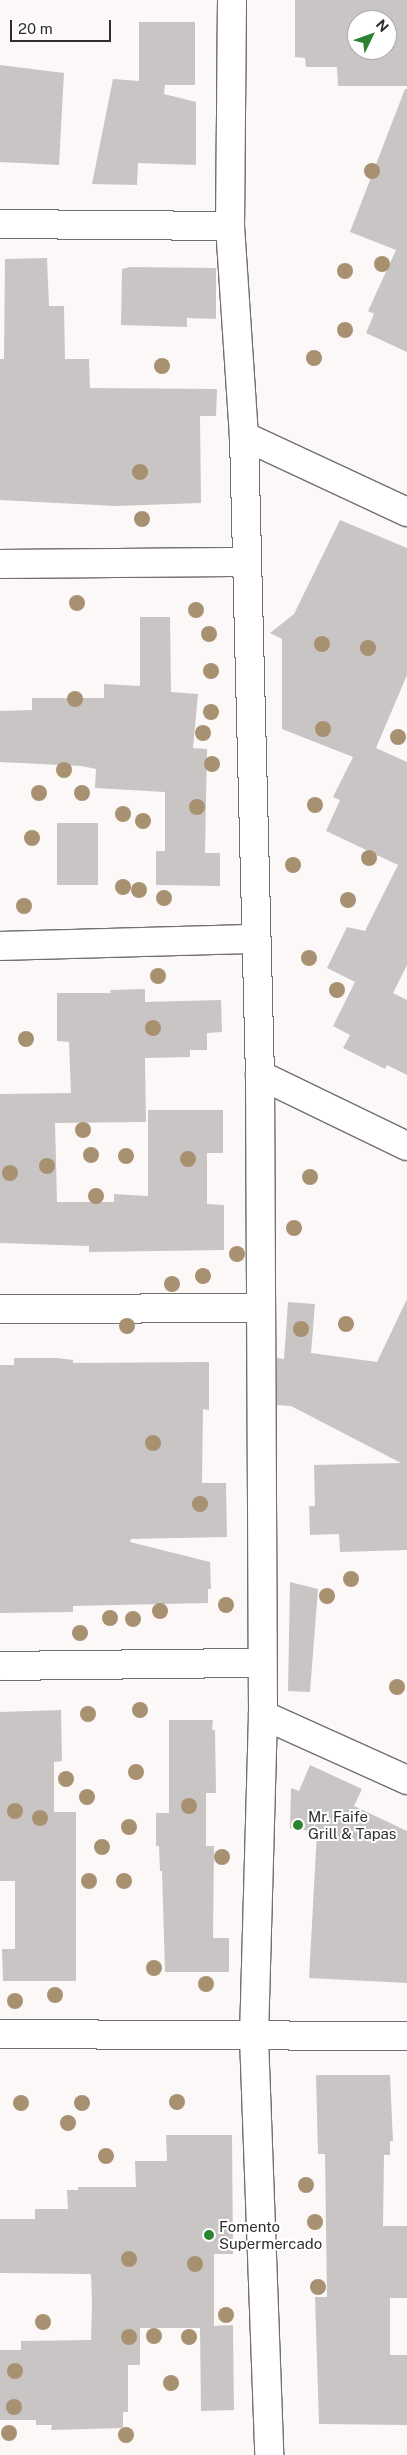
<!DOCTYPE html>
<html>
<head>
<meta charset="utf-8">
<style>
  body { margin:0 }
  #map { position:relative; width:407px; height:2455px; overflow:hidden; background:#fdf8f8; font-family:"Public Sans",sans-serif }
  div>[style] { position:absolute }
  .building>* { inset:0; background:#c9c5c4 }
  .roads { filter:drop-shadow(1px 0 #726f6f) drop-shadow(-1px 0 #726f6f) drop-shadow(0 1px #726f6f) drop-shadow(0 -1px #726f6f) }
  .minor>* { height:28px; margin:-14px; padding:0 14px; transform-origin:14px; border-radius:14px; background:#fff }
  .trees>* { width:16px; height:16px; margin:-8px; border-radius:50%; background:#a89171 }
  .dots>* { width:14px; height:14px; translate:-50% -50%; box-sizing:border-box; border:2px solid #fff; border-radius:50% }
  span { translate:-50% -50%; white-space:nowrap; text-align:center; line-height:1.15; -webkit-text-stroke:4px #fff; paint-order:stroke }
  .poi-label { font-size:15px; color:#2f2d2d }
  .left { translate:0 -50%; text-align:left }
  .north { position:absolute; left:347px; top:10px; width:50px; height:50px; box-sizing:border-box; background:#fff; border:1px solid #acabab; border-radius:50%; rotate:48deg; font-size:14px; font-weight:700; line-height:20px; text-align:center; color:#2f2d2d }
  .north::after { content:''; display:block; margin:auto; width:18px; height:22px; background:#2c8331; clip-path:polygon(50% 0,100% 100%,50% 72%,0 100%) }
  .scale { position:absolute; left:10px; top:20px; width:101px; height:22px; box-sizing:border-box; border:2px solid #2f2d2d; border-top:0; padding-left:6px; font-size:15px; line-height:18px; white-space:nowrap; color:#2f2d2d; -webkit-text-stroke:4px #fff; paint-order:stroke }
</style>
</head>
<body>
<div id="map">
  <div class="building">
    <i style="clip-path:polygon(evenodd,295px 0,407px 0,407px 86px,338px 86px,337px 67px,306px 67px,305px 58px,295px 57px,295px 0,357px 20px,387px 20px,387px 50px,357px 50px,357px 20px)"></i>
    <i style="clip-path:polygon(139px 22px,195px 22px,195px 85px,165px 85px,164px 94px,196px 102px,196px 165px,138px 163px,137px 185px,92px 184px,113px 79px,139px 81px)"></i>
    <i style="clip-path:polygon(0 65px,64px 73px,59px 165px,0 162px)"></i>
    <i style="clip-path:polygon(405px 89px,407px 89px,407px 352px,366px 333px,374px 314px,368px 311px,396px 250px,350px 232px)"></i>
    <i style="clip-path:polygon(47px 258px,49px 306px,64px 306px,65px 359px,89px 359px,90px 388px,217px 389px,216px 416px,200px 416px,201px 503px,116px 506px,0 500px,0 359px,4px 359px,5px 259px)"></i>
    <i style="clip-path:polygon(130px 267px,216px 268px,216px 319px,187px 318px,187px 327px,121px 325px,122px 269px)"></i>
    <i style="clip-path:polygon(340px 520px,407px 548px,407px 675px,376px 748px,407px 762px,407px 965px,393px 993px,407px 1000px,407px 1075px,387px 1065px,385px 1069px,343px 1048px,350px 1035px,333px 1026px,355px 982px,327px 968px,347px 927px,365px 931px,398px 865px,326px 831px,340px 800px,333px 797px,353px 757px,282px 729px,282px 639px,270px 633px,294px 614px)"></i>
    <i style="clip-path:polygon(140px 617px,170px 617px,171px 692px,198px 694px,193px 748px,207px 749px,205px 853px,220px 853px,220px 886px,156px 885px,156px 851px,165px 851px,165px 792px,95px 788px,96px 769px,81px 766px,0 762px,0 711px,32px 710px,32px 698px,104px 698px,104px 684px,140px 686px)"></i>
    <i style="clip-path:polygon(57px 823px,98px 823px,98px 885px,57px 885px)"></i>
    <i style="clip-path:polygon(145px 989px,145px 1002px,221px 1000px,222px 1032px,207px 1033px,207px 1050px,190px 1050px,190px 1057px,145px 1058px,146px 1122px,55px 1123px,57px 1202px,114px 1202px,114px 1194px,148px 1196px,148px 1110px,223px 1110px,223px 1153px,207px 1153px,207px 1204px,224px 1205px,224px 1250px,89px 1252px,89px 1246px,0 1243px,0 1094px,71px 1093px,69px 1042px,57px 1041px,57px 993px,111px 993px,110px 990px)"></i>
    <i style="clip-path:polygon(407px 1299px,407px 1550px,340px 1552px,339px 1534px,310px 1535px,309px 1506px,315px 1506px,314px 1465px,401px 1463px,291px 1406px,277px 1405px,277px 1358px,284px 1359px,288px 1302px,315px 1304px,311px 1353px,377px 1362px)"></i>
    <i style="clip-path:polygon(14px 1358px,57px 1358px,73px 1360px,73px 1363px,209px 1362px,209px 1410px,203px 1409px,202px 1483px,226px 1483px,227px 1537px,131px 1539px,130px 1542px,210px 1562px,211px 1589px,208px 1589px,208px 1603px,73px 1606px,73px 1612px,0 1613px,0 1365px,14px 1365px)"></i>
    <i style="clip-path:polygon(290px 1582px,318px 1589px,310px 1692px,288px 1691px)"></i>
    <i style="clip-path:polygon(61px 1710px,62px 1761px,54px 1762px,54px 1812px,76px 1812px,76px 1981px,3px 1981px,2px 1949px,15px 1949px,15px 1881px,0 1881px,0 1712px)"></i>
    <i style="clip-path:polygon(169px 1720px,213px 1720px,212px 1730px,215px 1730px,216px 1793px,206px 1793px,206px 1846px,214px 1846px,213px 1938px,229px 1938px,229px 1972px,165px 1972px,162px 1871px,160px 1871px,159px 1846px,156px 1846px,156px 1813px,169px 1813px)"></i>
    <i style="clip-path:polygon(310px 1765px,362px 1789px,354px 1806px,407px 1831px,407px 1983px,309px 1978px,317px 1832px,290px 1828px,291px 1788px,299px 1791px)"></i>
    <i style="clip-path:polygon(316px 2075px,390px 2075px,393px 2141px,390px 2141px,390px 2155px,384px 2155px,383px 2226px,407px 2226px,407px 2298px,390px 2298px,390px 2355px,407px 2355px,407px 2425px,319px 2424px,315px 2297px,327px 2297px,325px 2154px,318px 2154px)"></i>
    <i style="clip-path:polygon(166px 2135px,232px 2135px,233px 2254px,214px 2254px,214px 2326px,233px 2325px,234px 2410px,201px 2411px,200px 2328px,140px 2328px,140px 2365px,128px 2365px,128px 2412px,123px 2412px,123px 2428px,51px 2430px,52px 2425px,36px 2425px,36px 2420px,0 2420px,0 2350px,21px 2350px,21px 2341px,91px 2340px,92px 2303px,91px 2274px,0 2273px,0 2219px,35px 2219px,35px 2209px,68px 2209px,67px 2190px,78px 2190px,78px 2187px,136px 2187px,135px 2161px,167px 2161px)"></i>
  </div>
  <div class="roads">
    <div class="minor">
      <i style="left:232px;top:0;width:226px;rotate:90.5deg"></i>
      <i style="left:230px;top:226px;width:210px;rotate:86.2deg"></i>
      <i style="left:244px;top:436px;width:639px;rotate:88.57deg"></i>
      <i style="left:260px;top:1075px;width:640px;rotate:89.73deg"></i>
      <i style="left:263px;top:1715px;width:322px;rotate:91.6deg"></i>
      <i style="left:254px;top:2037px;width:418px;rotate:87.9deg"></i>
      <i style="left:0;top:224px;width:230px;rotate:0.5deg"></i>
      <i style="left:244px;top:436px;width:180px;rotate:25deg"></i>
      <i style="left:0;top:564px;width:247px;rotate:-0.5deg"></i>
      <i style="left:0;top:946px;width:254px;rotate:-1.6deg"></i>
      <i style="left:260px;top:1075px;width:163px;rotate:25.8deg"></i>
      <i style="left:0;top:1309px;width:261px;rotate:-0.2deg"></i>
      <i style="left:0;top:1666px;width:260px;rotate:-0.7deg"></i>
      <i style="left:263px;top:1715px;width:158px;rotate:24.3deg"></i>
      <i style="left:0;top:2034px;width:407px;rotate:0.3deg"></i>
    </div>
  </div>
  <div class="trees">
    <i style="left:372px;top:171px"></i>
    <i style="left:382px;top:264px"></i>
    <i style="left:345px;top:271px"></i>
    <i style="left:345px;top:330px"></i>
    <i style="left:314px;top:358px"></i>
    <i style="left:162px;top:366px"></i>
    <i style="left:140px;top:472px"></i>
    <i style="left:142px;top:519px"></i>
    <i style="left:77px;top:603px"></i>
    <i style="left:196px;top:610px"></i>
    <i style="left:209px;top:634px"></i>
    <i style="left:322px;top:644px"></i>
    <i style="left:368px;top:648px"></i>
    <i style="left:211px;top:671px"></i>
    <i style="left:75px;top:699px"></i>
    <i style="left:211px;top:712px"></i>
    <i style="left:323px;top:729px"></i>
    <i style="left:203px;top:733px"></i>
    <i style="left:398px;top:737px"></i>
    <i style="left:212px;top:764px"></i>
    <i style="left:64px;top:770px"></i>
    <i style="left:39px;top:793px"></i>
    <i style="left:82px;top:793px"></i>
    <i style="left:315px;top:805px"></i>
    <i style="left:197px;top:807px"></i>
    <i style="left:123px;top:814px"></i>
    <i style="left:143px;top:821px"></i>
    <i style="left:32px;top:838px"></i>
    <i style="left:369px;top:858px"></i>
    <i style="left:293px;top:865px"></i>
    <i style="left:123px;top:887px"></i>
    <i style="left:139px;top:890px"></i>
    <i style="left:164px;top:898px"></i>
    <i style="left:348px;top:900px"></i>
    <i style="left:24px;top:906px"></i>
    <i style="left:309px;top:958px"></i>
    <i style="left:158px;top:976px"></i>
    <i style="left:337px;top:990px"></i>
    <i style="left:153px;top:1028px"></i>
    <i style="left:26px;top:1039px"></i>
    <i style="left:83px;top:1130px"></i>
    <i style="left:91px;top:1155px"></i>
    <i style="left:126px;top:1156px"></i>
    <i style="left:188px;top:1159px"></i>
    <i style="left:47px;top:1166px"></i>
    <i style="left:10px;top:1173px"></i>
    <i style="left:310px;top:1177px"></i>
    <i style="left:96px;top:1196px"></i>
    <i style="left:294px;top:1228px"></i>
    <i style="left:237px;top:1254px"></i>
    <i style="left:203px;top:1276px"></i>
    <i style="left:172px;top:1284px"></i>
    <i style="left:346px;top:1324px"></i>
    <i style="left:127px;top:1326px"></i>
    <i style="left:301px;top:1329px"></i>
    <i style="left:153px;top:1443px"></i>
    <i style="left:200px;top:1504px"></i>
    <i style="left:351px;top:1579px"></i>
    <i style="left:327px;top:1596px"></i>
    <i style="left:226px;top:1605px"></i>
    <i style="left:160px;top:1611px"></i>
    <i style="left:110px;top:1618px"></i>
    <i style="left:133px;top:1619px"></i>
    <i style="left:80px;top:1633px"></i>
    <i style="left:397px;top:1687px"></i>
    <i style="left:140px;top:1710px"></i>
    <i style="left:88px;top:1714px"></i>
    <i style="left:136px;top:1772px"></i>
    <i style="left:66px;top:1779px"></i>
    <i style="left:87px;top:1797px"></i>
    <i style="left:189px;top:1806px"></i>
    <i style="left:15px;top:1811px"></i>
    <i style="left:40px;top:1818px"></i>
    <i style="left:129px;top:1827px"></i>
    <i style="left:102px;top:1847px"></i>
    <i style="left:222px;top:1857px"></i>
    <i style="left:89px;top:1881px"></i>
    <i style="left:124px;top:1881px"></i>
    <i style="left:154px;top:1968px"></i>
    <i style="left:206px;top:1984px"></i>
    <i style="left:55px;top:1995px"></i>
    <i style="left:15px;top:2001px"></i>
    <i style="left:177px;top:2102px"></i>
    <i style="left:21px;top:2103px"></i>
    <i style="left:82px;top:2103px"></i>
    <i style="left:68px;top:2123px"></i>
    <i style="left:106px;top:2156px"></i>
    <i style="left:306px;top:2185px"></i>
    <i style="left:315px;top:2222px"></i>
    <i style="left:129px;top:2259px"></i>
    <i style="left:195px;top:2264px"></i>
    <i style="left:318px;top:2287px"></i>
    <i style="left:226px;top:2315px"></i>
    <i style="left:43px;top:2322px"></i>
    <i style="left:154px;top:2336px"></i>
    <i style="left:129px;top:2337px"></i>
    <i style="left:189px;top:2337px"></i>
    <i style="left:15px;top:2371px"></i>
    <i style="left:171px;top:2383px"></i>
    <i style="left:14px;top:2407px"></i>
    <i style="left:9px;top:2433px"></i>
    <i style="left:126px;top:2435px"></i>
  </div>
  <div class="dots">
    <i style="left:298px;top:1825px;background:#2c8331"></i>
    <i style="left:209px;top:2235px;background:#2c8331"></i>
  </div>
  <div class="poi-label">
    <span class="left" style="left:308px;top:1825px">Mr. Faife<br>Grill &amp; Tapas</span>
    <span class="left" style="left:219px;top:2235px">Fomento<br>Supermercado</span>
  </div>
  <div class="north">N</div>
  <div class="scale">20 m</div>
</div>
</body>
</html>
